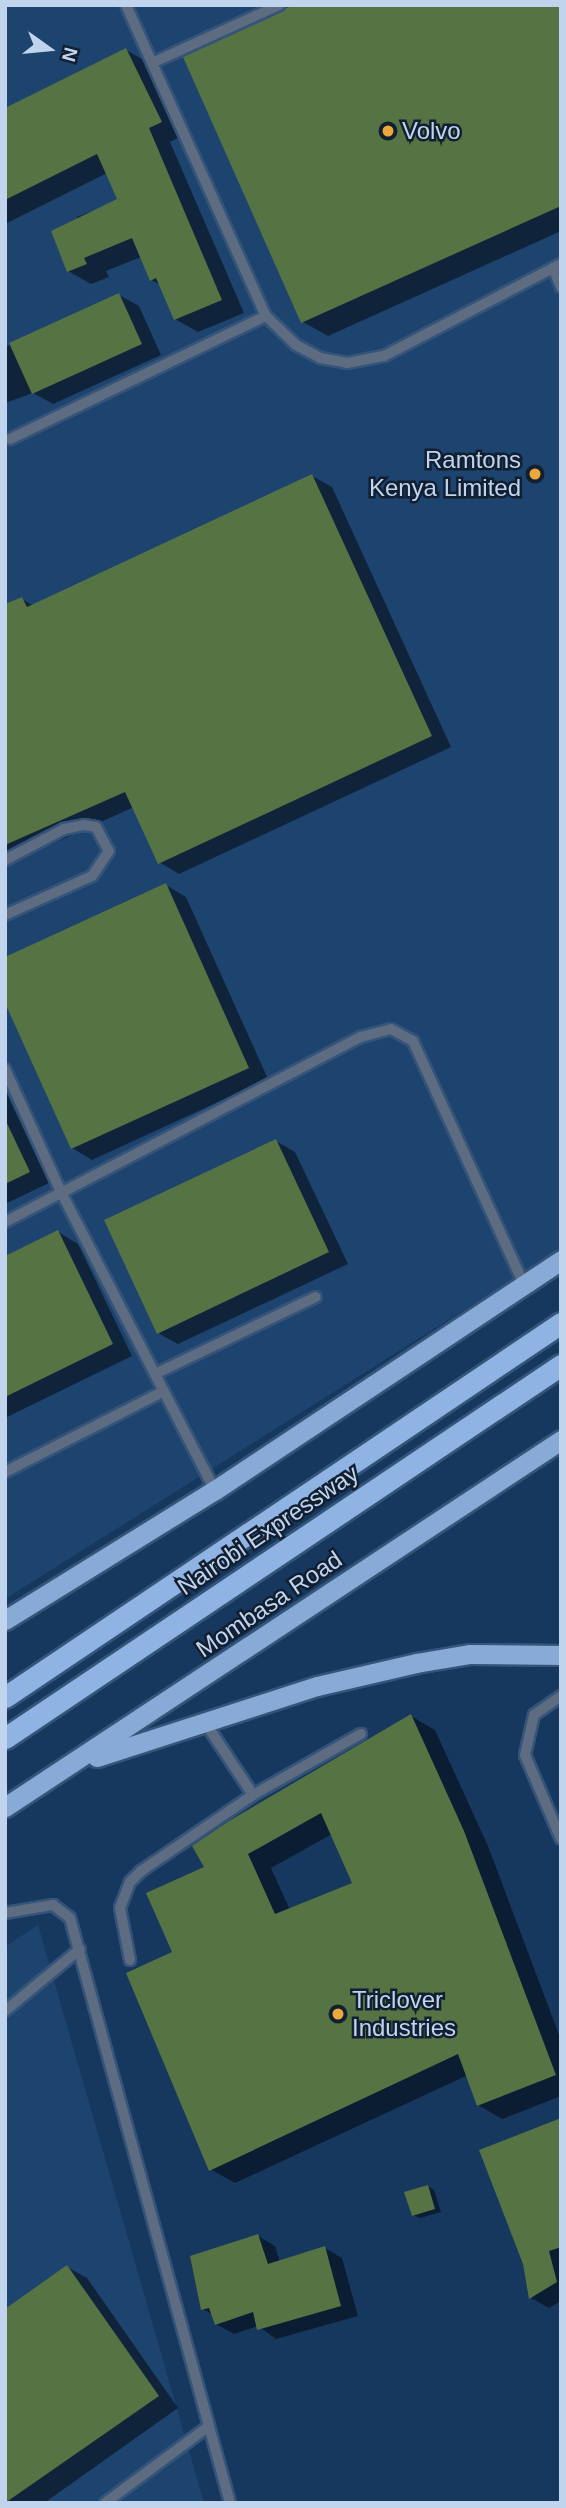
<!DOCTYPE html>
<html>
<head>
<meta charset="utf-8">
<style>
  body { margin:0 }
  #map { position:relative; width:566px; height:2508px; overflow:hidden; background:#16385f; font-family:Arial,sans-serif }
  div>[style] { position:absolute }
  .built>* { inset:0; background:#1d436f }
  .shadow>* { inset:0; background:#0007 }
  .building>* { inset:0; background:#557343 }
  .roads { filter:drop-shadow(2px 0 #355479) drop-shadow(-2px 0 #355479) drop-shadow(0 2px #355479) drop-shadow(0 -2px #355479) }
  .service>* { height:10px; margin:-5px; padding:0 5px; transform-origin:5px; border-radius:5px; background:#5d6c80 }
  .trunk>* { height:19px; margin:-9.5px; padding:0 9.5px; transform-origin:9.5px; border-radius:9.5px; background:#88aad6 }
  .motorway>* { height:21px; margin:-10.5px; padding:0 10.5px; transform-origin:10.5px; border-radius:10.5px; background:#8fb4e4 }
  .dots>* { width:19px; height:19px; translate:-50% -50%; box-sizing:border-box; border:4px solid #111f31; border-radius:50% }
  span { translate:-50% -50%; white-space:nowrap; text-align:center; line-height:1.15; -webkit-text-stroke:5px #111f31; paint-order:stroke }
  .poi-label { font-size:24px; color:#c1d4ed }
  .left { translate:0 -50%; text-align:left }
  .right { translate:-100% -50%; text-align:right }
  .street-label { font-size:24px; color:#c1d4ed }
  .frame { position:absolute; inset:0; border:7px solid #c1d4ed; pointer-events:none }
  .north { position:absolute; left:14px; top:14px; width:70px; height:70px; -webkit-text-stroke:5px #111f31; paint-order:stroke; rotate:105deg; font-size:19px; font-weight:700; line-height:28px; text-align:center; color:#c1d4ed }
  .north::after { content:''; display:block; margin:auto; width:24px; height:32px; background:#c1d4ed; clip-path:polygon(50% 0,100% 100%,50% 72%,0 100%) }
</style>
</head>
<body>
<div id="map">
  <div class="built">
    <i style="clip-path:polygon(5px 5px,561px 5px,561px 1249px,5px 1599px)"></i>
    <i style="clip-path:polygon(38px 1925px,204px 2503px,5px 2503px,5px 1947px)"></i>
  </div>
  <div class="shadow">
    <i style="clip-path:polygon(561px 5px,561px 231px,328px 336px,303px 322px)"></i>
    <i style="clip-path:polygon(126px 50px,149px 63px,184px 135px,170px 142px,244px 313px,198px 332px,175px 319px,161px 285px,151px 280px,141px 257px,106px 271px,109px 277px,91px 284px,68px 271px,77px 217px,119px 200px,107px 173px,5px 224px,5px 110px)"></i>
    <i style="clip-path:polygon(119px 295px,139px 306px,161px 355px,53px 404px,33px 393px,5px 403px,5px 347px)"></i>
    <i style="clip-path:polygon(312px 476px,332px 487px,451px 747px,179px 874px,159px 862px,134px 807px,5px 865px,5px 606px,22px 599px,34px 606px)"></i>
    <i style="clip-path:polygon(166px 885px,186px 897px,268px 1079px,92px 1160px,72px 1148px)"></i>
    <i style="clip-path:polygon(5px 1090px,49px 1183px,5px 1204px)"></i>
    <i style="clip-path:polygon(276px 1141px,295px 1152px,348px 1264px,178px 1344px,158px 1333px)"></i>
    <i style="clip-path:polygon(58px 1232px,78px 1244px,132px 1356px,5px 1418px,5px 1258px)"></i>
    <i style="clip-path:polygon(evenodd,411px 1716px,435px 1730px,488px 1846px,561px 2040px,561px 2096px,502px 2119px,478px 2105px,468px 2075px,235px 2183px,210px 2169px,174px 1953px,207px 1868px,411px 1716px,332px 1834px,354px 1884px,290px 1910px,271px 1868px,332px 1834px)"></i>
    <i style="clip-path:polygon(561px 2120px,561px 2301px,549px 2308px,531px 2298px)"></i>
    <i style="clip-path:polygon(428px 2186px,434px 2190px,441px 2212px,420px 2218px,413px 2215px)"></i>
    <i style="clip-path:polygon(258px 2236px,275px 2246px,280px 2262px,325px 2248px,342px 2258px,358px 2316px,276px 2339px,258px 2326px,234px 2334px,216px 2324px,213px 2315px,203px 2309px)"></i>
    <i style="clip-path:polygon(67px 2267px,87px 2278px,178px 2408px,44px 2503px,5px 2503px)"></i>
  </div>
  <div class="building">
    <i style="clip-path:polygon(293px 5px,561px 5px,561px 206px,301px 323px,183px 57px)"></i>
    <i style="clip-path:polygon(126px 48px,162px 122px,149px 128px,222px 300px,174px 320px,156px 278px,150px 281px,132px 238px,84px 258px,87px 264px,67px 272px,51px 231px,117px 199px,97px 154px,5px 200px,5px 108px)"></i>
    <i style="clip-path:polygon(119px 293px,142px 344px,32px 394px,9px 343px)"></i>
    <i style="clip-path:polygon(312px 474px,432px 736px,158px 864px,125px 792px,5px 845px,5px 604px,22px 597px,27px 607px)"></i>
    <i style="clip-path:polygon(166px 883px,249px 1068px,71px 1149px,5px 1003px,5px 957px)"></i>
    <i style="clip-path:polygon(5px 1119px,30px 1172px,5px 1184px)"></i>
    <i style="clip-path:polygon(276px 1139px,329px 1252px,157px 1334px,104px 1220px)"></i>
    <i style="clip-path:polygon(58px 1230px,113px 1344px,5px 1397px,5px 1256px)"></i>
    <i style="clip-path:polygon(evenodd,411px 1714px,464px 1831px,556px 2075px,477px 2106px,458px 2054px,209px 2171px,126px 1973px,172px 1952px,146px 1893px,204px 1867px,192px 1846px,229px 1821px,411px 1714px,321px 1813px,352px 1883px,275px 1914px,248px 1854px,321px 1813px)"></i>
    <i style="clip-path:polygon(561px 2118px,561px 2247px,549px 2251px,557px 2282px,529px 2299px,523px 2264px,479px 2150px)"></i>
    <i style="clip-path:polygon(428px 2185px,435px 2209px,412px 2216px,404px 2192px)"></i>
    <i style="clip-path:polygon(258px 2234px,268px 2264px,325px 2246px,341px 2306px,257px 2330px,253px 2312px,215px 2325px,209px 2308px,201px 2310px,190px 2256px)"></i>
    <i style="clip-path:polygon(67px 2265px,159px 2396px,5px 2503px,5px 2309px)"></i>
  </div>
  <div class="roads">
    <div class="service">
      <i style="left:126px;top:5px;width:341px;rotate:65.8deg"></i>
      <i style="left:266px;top:316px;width:42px;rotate:44deg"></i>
      <i style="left:296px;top:345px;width:27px;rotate:28deg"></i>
      <i style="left:320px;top:358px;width:27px;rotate:10deg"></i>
      <i style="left:347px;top:363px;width:38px;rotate:-11deg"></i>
      <i style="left:384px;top:356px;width:199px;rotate:-27.5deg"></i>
      <i style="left:152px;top:63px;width:140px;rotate:-24.5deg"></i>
      <i style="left:553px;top:268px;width:21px;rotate:67deg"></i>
      <i style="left:10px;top:439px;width:284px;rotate:-25.7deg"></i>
      <i style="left:5px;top:860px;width:67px;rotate:-27.7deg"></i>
      <i style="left:64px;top:829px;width:20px;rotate:-11deg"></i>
      <i style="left:84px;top:825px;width:12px;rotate:9deg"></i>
      <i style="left:96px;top:827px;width:27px;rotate:62deg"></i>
      <i style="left:109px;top:851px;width:30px;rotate:124deg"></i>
      <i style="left:92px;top:876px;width:95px;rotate:155.9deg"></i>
      <i style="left:5px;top:1069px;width:137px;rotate:65.5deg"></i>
      <i style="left:62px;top:1194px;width:333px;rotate:62.7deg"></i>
      <i style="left:5px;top:1222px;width:401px;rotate:-27.5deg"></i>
      <i style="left:361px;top:1037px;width:31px;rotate:-15deg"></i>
      <i style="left:391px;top:1029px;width:25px;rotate:29deg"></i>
      <i style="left:413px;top:1041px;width:268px;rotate:65.5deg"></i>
      <i style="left:155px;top:1374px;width:178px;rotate:-25.6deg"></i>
      <i style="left:5px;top:1472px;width:178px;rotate:-27deg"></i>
      <i style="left:561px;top:1696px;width:33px;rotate:145deg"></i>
      <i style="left:534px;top:1715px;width:41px;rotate:102.7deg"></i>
      <i style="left:525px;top:1755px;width:91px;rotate:66.8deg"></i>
      <i style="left:206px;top:1724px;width:85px;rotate:56.5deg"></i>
      <i style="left:5px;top:1913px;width:49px;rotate:-9.5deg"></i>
      <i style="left:53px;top:1905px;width:21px;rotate:37deg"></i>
      <i style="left:70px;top:1918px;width:606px;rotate:74.7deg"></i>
      <i style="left:130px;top:1960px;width:53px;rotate:-100.9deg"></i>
      <i style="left:120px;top:1908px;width:28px;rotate:-69deg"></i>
      <i style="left:130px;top:1882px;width:16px;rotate:-45deg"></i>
      <i style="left:141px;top:1871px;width:135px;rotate:-34.2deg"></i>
      <i style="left:253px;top:1795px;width:124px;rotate:-29.5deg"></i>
      <i style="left:5px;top:2011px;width:97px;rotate:-39.6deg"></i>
      <i style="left:105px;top:2503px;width:129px;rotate:-36.5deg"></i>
    </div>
    <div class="trunk">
      <i style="left:5px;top:1620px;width:247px;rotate:-31.8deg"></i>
      <i style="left:215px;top:1490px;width:415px;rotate:-33.6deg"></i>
      <i style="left:97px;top:1757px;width:231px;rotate:-17.9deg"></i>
      <i style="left:317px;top:1686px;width:102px;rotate:-13.1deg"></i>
      <i style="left:416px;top:1663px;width:55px;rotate:-9.5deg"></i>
      <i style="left:470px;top:1654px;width:91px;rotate:0.6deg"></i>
      <i style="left:5px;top:1807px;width:666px;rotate:-33.43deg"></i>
    </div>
    <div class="motorway">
      <i style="left:5px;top:1697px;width:670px;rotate:-33.93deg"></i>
      <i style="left:5px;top:1738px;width:670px;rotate:-33.86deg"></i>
    </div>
  </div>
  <div class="dots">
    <i style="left:388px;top:131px;background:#eda83b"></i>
    <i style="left:535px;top:474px;background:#eda83b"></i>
    <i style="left:338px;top:2014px;background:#eda83b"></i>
  </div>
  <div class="poi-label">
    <span class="left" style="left:402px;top:131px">Volvo</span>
    <span class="right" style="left:521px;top:474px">Ramtons<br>Kenya Limited</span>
    <span class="left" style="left:352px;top:2014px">Triclover<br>Industries</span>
  </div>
  <div class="street-label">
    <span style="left:268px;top:1530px;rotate:-34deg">Nairobi Expressway</span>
    <span style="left:269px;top:1604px;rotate:-34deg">Mombasa Road</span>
  </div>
  <div class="frame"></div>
  <div class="north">N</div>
</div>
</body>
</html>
